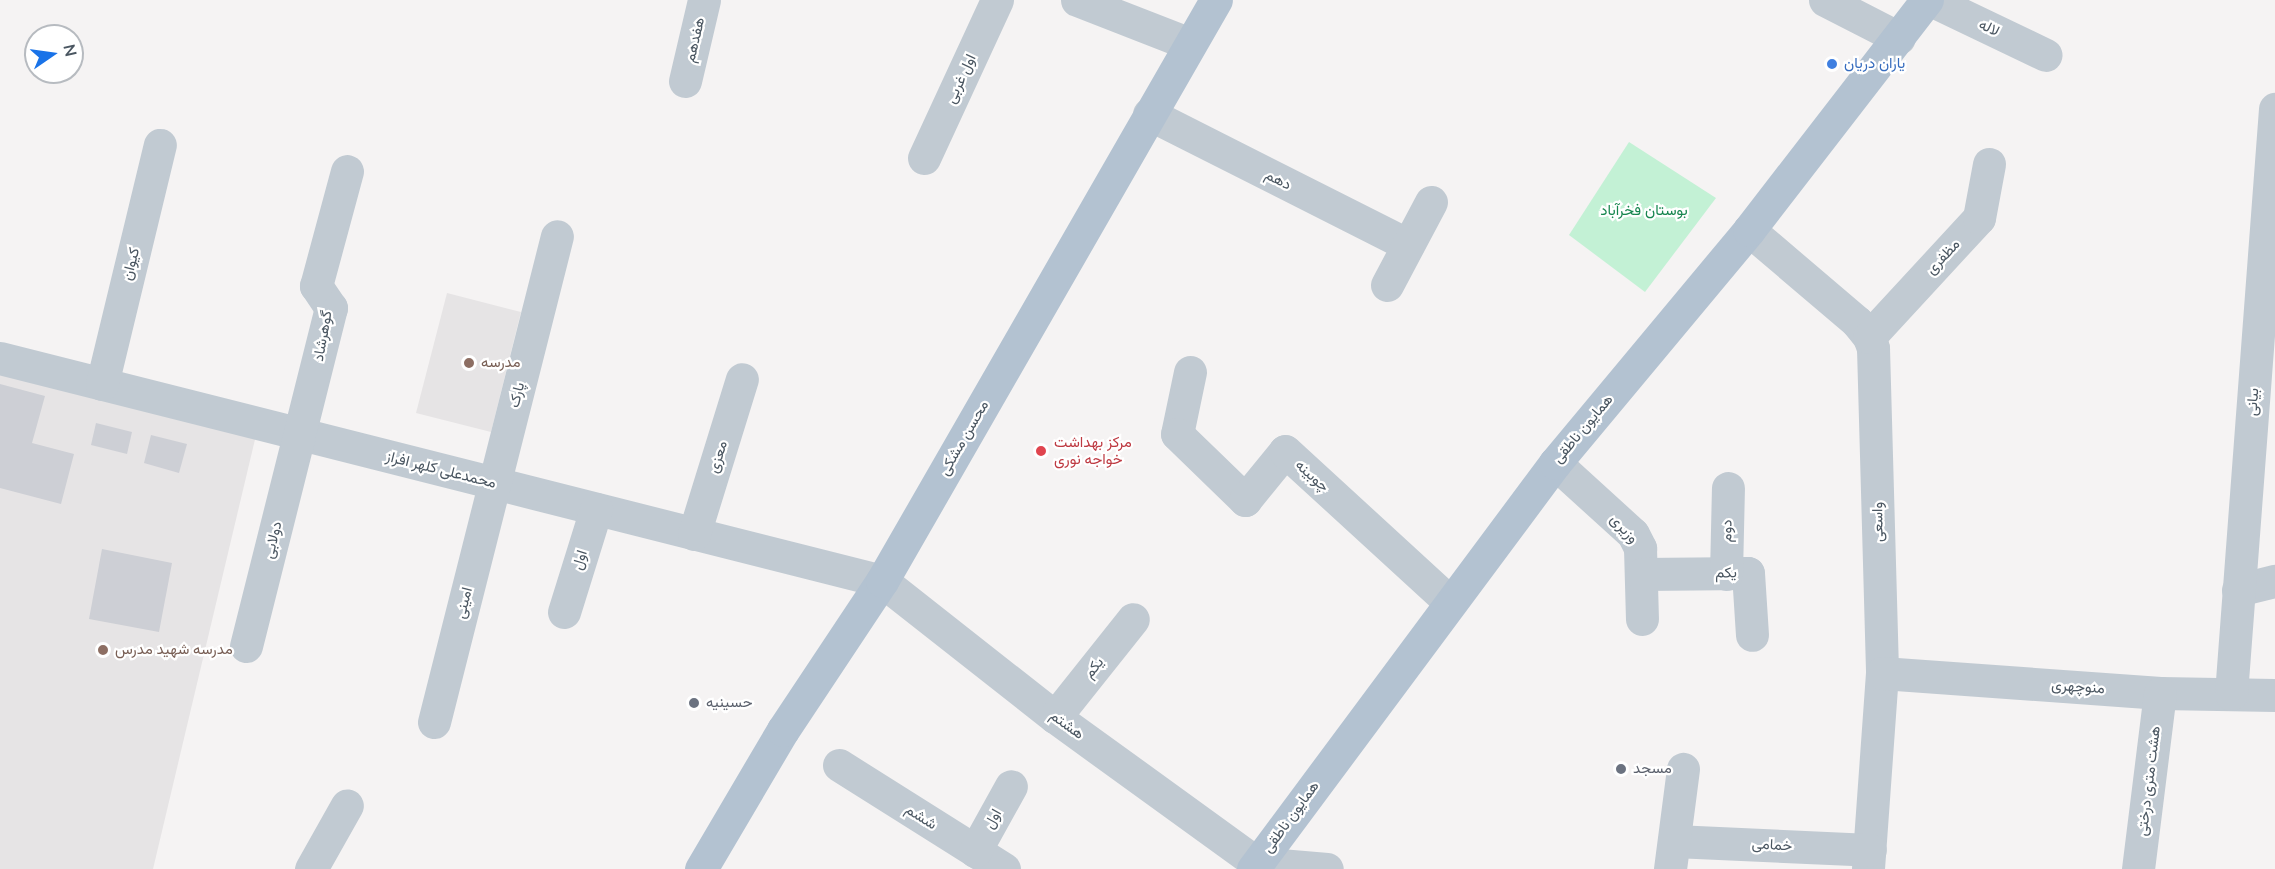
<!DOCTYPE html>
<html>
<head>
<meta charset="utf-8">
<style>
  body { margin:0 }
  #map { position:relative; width:2275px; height:869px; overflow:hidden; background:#f5f3f3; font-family:"Nunito Sans",Vazirmatn,sans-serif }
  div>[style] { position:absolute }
  .education>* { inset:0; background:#e6e4e5 }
  .green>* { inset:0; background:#c3f1d5 }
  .building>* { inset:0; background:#cdcfd5 }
  .minor>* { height:33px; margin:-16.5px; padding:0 16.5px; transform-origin:16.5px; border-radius:16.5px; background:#c1cad2 }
  .major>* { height:33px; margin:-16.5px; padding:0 16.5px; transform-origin:16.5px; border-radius:16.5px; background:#b3c2d1 }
  .dots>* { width:16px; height:16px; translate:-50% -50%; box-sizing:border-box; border:3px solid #fff; border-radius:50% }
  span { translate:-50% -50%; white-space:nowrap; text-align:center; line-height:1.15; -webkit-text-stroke:4.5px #fff; paint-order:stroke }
  .street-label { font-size:15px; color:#4a5661 }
  .shop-label { font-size:15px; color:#366cbe }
  .left { translate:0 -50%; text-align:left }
  .park-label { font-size:15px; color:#17864f }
  .education-label { font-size:15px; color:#785e54 }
  .health-label { font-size:15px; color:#be3a42 }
  .worship-label { font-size:15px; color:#5b616d }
  .north { position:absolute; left:24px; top:24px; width:60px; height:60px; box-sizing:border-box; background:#fff; border:2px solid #b7bbc0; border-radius:50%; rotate:77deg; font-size:16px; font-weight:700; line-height:24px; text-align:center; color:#4a5661 }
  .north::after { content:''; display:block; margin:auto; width:21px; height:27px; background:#1a73e8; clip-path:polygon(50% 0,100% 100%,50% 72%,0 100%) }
</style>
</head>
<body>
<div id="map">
  <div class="education">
    <i style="clip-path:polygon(447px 293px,521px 312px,491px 432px,416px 413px)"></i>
    <i style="clip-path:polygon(0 367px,257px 431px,153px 869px,0 869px)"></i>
  </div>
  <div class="green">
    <i style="clip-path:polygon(1629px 142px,1716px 198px,1645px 292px,1569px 235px)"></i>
  </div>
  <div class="building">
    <i style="clip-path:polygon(0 384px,45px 396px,32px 443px,74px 454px,61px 504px,0 488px)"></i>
    <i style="clip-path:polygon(96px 423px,132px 432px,127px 454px,91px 445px)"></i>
    <i style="clip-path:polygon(151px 435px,187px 444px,179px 473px,144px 463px)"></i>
    <i style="clip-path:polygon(102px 549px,172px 563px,159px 632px,89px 619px)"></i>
  </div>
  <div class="minor">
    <i style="left:1077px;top:0;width:121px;rotate:21.3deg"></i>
    <i style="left:1825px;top:0;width:83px;rotate:27.2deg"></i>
    <i style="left:1931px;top:0;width:127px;rotate:25.6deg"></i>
    <i style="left:685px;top:81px;width:83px;rotate:-76.8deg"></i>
    <i style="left:1149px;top:114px;width:290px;rotate:26.8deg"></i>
    <i style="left:924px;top:158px;width:174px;rotate:-65.2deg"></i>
    <i style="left:1749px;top:230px;width:142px;rotate:40.4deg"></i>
    <i style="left:1857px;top:322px;width:19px;rotate:51deg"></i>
    <i style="left:1869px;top:337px;width:12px;rotate:70deg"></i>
    <i style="left:1873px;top:348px;width:325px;rotate:88.4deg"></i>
    <i style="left:1882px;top:673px;width:196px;rotate:94.1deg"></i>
    <i style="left:1387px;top:285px;width:94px;rotate:-62.1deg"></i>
    <i style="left:1869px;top:337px;width:162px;rotate:-47.3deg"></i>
    <i style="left:1979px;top:218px;width:55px;rotate:-79.5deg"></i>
    <i style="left:0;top:358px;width:910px;rotate:14.19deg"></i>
    <i style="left:882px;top:581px;width:220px;rotate:38.2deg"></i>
    <i style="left:1055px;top:717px;width:249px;rotate:35.9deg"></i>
    <i style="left:1190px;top:372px;width:63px;rotate:101.8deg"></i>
    <i style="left:1177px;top:434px;width:95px;rotate:44.1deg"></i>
    <i style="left:1245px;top:500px;width:63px;rotate:-50.8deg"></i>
    <i style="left:1285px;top:451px;width:224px;rotate:42.5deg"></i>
    <i style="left:102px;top:384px;width:246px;rotate:-76.4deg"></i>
    <i style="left:1555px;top:463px;width:105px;rotate:42.3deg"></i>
    <i style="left:1633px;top:534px;width:16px;rotate:63deg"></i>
    <i style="left:1640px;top:548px;width:71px;rotate:88.4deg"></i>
    <i style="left:694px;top:534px;width:162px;rotate:-72.8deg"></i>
    <i style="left:1642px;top:574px;width:106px;rotate:-0.5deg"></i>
    <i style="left:1748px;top:573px;width:62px;rotate:86.3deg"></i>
    <i style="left:1726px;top:574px;width:86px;rotate:-88.7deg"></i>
    <i style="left:2238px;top:590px;width:38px;rotate:-14deg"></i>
    <i style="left:564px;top:612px;width:108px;rotate:-72.7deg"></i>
    <i style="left:246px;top:646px;width:349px;rotate:-75.9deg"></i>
    <i style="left:331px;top:308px;width:27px;rotate:-124deg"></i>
    <i style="left:316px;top:286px;width:119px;rotate:-74.9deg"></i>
    <i style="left:1882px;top:673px;width:279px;rotate:4.1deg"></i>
    <i style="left:2160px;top:693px;width:115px;rotate:1deg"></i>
    <i style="left:2231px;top:694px;width:587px;rotate:-85.7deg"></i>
    <i style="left:1055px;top:717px;width:125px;rotate:-51.5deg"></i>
    <i style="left:434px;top:722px;width:501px;rotate:-75.8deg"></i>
    <i style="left:839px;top:765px;width:195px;rotate:32.2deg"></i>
    <i style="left:1674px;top:841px;width:196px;rotate:2.6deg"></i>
    <i style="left:975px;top:851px;width:74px;rotate:-61deg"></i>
    <i style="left:1257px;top:863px;width:70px;rotate:4.9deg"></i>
    <i style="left:311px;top:869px;width:73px;rotate:-60.6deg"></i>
    <i style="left:1670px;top:869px;width:101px;rotate:-82.6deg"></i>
    <i style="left:2138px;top:869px;width:177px;rotate:-82.9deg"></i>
  </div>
  <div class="major">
    <i style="left:701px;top:869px;width:161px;rotate:-59.5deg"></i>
    <i style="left:783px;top:730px;width:179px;rotate:-56.4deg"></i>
    <i style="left:882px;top:581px;width:670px;rotate:-60.11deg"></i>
    <i style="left:1253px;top:869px;width:506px;rotate:-53.36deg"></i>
    <i style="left:1555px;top:463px;width:303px;rotate:-50.2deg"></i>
    <i style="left:1749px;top:230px;width:291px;rotate:-52.3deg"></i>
  </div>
  <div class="dots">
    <i style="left:1832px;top:64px;background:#3f7fe0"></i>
    <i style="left:469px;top:363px;background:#8d6e63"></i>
    <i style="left:1041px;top:451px;background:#e0444e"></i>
    <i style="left:103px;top:650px;background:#8d6e63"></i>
    <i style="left:694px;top:703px;background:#6b7280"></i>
    <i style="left:1621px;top:769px;background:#6b7280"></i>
  </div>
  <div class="street-label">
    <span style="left:1989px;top:28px;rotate:26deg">لاله</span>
    <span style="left:695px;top:40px;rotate:-77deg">هفدهم</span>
    <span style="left:961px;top:79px;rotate:-65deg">اول غربی</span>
    <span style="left:1278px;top:180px;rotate:27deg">دهم</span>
    <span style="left:1943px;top:257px;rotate:-47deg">مظفری</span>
    <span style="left:131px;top:264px;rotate:-76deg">کیوان</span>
    <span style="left:323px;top:336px;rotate:-80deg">گوهرشاد</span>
    <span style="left:517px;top:395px;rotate:-76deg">پارک</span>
    <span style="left:2253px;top:402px;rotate:-86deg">بیانی</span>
    <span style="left:1583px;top:429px;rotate:-50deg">همایون ناطقی</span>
    <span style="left:964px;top:438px;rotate:-60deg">محسن مشکی</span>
    <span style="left:718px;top:457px;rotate:-73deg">معزی</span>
    <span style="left:441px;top:470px;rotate:14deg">محمدعلی کلهر افراز</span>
    <span style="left:1312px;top:476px;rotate:42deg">چوبینه</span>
    <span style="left:1878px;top:522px;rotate:-91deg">واسعی</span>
    <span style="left:1624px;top:529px;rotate:48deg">وزیری</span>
    <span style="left:1727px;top:531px;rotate:-89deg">دوم</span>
    <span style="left:273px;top:540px;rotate:-76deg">دولابی</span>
    <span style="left:580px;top:560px;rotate:-73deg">اول</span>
    <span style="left:1726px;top:573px;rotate:-1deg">یکم</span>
    <span style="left:464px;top:603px;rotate:-76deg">امینی</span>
    <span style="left:1094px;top:668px;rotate:-52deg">یکم</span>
    <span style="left:2078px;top:687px;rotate:4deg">منوچهری</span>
    <span style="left:1067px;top:725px;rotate:36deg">هشتم</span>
    <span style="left:2149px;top:781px;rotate:-83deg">هشت متری درختی</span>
    <span style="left:921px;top:817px;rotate:32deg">ششم</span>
    <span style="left:1291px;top:817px;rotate:-54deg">همایون ناطقی</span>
    <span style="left:993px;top:819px;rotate:-61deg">اول</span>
    <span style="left:1772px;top:845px;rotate:3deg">خمامی</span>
  </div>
  <div class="shop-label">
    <span class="left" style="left:1844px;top:64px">یاران دریان</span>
  </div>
  <div class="park-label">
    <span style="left:1644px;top:211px">بوستان فخرآباد</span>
  </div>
  <div class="education-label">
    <span class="left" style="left:481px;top:363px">مدرسه</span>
    <span class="left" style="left:115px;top:650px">مدرسه شهید مدرس</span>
  </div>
  <div class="health-label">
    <span class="left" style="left:1054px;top:451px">مرکز بهداشت<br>خواجه نوری</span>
  </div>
  <div class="worship-label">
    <span class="left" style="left:706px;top:703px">حسینیه</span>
    <span class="left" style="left:1633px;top:769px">مسجد</span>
  </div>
  <div class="north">N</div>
</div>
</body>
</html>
